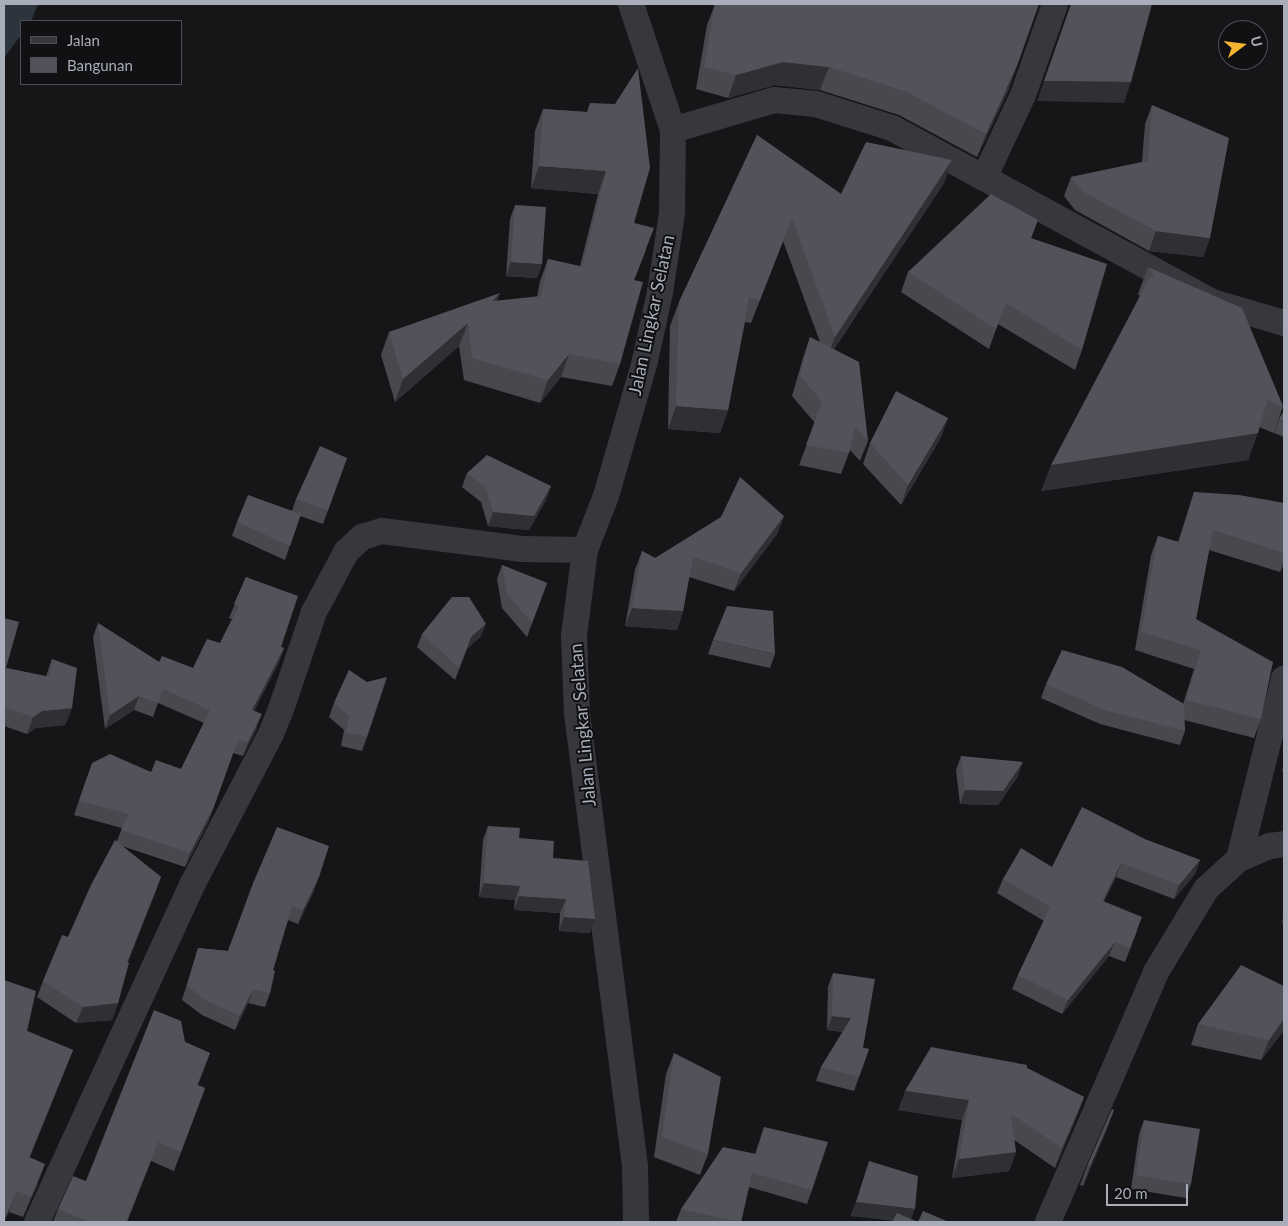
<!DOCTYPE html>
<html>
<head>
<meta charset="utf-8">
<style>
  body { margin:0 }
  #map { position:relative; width:1288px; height:1226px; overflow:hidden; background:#161619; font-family:Lato,sans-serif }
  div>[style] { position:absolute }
  .water>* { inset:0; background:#2c353d }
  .minor>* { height:26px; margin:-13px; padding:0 13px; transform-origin:13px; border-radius:13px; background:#37383e }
  .wall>* { inset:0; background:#47494e }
  .shaded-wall>* { inset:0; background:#2f3034 }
  .building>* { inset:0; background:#52535a }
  span { translate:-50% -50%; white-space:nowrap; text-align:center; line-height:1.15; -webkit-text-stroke:4px #111114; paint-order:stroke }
  .street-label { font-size:18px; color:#a8adb9 }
  .frame { position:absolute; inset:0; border:5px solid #a8adb9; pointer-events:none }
  .legend { position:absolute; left:20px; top:20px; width:162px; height:65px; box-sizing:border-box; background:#111114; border:1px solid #4d4f56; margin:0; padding:6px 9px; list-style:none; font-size:15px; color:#a8adb9 }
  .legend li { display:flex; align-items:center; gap:10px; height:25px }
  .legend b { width:25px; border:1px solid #4d4f56 }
  .north { position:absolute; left:1218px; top:20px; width:50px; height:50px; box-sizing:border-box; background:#111114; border:1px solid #4d4f56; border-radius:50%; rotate:75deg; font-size:14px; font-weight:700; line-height:20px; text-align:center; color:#a8adb9 }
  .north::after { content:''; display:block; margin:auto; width:18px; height:22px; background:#f7b430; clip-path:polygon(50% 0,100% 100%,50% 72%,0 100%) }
  .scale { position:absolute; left:1106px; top:1184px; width:82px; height:22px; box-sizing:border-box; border:2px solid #a8adb9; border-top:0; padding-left:6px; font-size:15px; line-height:18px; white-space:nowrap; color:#a8adb9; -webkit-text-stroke:4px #111114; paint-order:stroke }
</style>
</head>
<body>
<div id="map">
  <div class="water">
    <i style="clip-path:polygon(4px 4px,38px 4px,31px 21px,21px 21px,21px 35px,4px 58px)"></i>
  </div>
  <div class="minor">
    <i style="left:631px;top:4px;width:133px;rotate:71.6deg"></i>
    <i style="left:673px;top:130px;width:83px;rotate:90.7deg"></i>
    <i style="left:672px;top:213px;width:80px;rotate:98.6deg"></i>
    <i style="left:660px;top:292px;width:71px;rotate:102.3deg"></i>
    <i style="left:645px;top:361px;width:141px;rotate:106.1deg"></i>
    <i style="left:606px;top:496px;width:58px;rotate:111.3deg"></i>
    <i style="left:585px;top:550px;width:87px;rotate:97.3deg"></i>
    <i style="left:574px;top:636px;width:77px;rotate:87.8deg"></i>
    <i style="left:577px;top:713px;width:459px;rotate:82.7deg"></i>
    <i style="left:635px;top:1168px;width:54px;rotate:88.9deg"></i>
    <i style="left:673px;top:130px;width:105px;rotate:-16.5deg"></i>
    <i style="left:774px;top:100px;width:42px;rotate:5.4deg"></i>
    <i style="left:816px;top:104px;width:80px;rotate:17.5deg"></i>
    <i style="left:892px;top:128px;width:364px;rotate:28.5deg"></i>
    <i style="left:1212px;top:302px;width:75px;rotate:16.3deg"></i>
    <i style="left:984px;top:178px;width:92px;rotate:-64.8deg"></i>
    <i style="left:1023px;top:95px;width:96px;rotate:-70.6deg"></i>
    <i style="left:1239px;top:859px;width:186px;rotate:-76deg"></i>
    <i style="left:37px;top:1222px;width:371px;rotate:-65.3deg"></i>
    <i style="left:192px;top:885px;width:170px;rotate:-62.4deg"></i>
    <i style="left:271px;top:734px;width:24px;rotate:-68deg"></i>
    <i style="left:280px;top:712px;width:106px;rotate:-71.2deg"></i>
    <i style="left:314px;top:612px;width:68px;rotate:-61.9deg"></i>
    <i style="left:346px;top:552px;width:22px;rotate:-43deg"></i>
    <i style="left:362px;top:537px;width:21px;rotate:-17deg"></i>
    <i style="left:382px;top:531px;width:142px;rotate:7.3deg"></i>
    <i style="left:523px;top:549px;width:62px;rotate:0.9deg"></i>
    <i style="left:1048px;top:1222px;width:272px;rotate:-66.6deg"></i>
    <i style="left:1156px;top:972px;width:97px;rotate:-58.9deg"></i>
    <i style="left:1206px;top:889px;width:45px;rotate:-42.3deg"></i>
    <i style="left:1239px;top:859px;width:34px;rotate:-23deg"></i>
    <i style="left:1270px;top:846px;width:14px;rotate:-8deg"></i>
  </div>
  <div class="wall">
    <i style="clip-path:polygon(715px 4px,1009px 89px,977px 157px,899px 115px,820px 90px,775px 85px,728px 98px,696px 89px,707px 25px)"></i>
    <i style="clip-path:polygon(1152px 105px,1210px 238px,1203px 257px,1149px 251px,1075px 210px,1064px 196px,1071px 177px,1142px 162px,1145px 124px)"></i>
    <i style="clip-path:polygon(543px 109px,587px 112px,646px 250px,634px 280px,620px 364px,612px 386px,561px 377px,540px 403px,464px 380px,459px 346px,395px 402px,381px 355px,389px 332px,498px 301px,537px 297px,540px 281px,548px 259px,580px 266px,598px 194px,531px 188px,535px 131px)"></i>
    <i style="clip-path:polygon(757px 135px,841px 194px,952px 160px,944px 183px,834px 349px,868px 441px,860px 461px,850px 450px,841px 474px,799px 465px,815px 423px,792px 396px,803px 358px,810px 337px,820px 342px,783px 241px,751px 323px,745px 322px,728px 410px,720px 433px,668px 429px,670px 326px,679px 302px)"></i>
    <i style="clip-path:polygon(515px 205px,542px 264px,537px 278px,506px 276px,510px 219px)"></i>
    <i style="clip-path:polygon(1038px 220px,1031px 238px,1082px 350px,1075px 370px,998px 324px,989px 349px,901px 292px,908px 272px)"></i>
    <i style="clip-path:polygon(1148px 267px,1283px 406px,1274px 433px,1259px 427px,1248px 460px,1041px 491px,1140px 296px,1138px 294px)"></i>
    <i style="clip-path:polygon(1284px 411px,1284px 437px,1274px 433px,1279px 419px)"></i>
    <i style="clip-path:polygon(948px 418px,940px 439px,901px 505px,863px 464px,870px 443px)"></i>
    <i style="clip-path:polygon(347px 458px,323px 524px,300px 516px,285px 560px,232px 536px,237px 522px,292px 511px,296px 499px)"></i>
    <i style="clip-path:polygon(467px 473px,551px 486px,546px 500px,529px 530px,488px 526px,481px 502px,462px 487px)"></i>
    <i style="clip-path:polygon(1194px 492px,1284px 503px,1284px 564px,1280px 572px,1209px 550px,1196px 619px,1261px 719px,1254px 738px,1184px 720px,1185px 731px,1180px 745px,1100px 724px,1041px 698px,1046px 684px,1183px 704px,1194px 669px,1135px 650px,1151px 555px,1158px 536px,1178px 542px,1188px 511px)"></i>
    <i style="clip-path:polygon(784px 516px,777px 534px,734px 591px,689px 577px,683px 611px,677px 630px,625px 626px,635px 570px,642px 551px,655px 558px)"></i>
    <i style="clip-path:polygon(502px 565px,547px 583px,527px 637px,502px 608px,497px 579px)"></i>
    <i style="clip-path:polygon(246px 577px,281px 647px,284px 648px,279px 662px,254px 711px,257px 728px,243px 756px,233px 753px,208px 823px,185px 867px,122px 846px,161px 877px,128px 962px,118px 1003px,112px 1020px,76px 1023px,37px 997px,43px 981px,68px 937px,117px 841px,122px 828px,74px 815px,87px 777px,151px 772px,181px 769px,204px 723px,158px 703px,153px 717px,134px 710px,105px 729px,93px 637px,98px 623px,159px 662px,193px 668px,220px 643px,232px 619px,229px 618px)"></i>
    <i style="clip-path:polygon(4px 618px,6px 668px,46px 676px,52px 659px,72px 708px,65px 725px,36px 728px,27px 734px,4px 726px)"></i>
    <i style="clip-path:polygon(422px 634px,481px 636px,467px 649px,455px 680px,417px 647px)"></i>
    <i style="clip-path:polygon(713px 640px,775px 654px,770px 668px,708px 654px)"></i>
    <i style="clip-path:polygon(349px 670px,367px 737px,362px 751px,341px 746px,344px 730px,329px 717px,334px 703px)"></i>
    <i style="clip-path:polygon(961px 756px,1018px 776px,998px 805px,960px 804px,956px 770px)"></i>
    <i style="clip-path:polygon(1284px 765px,1284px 773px,1282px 771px)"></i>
    <i style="clip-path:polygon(488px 826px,519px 838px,553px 858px,590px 933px,559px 931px,560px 913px,514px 910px,515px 900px,479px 897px,483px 840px)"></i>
    <i style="clip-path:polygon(1147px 840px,1200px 860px,1195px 874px,1174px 899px,1116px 877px,1104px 901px,1137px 931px,1125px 962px,1109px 956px,1062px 1014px,1012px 989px,1018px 975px,1044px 921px,997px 893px,1003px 879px,1052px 867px)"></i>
    <i style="clip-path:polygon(254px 881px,314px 891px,298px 924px,288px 920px,273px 970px,270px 993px,265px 1007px,248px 1003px,235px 1030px,202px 1015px,182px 1000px,198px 948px,228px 951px)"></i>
    <i style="clip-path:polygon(833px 973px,863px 1048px,869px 1049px,854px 1091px,816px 1081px,821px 1067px,843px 1032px,827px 1030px,828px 987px)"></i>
    <i style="clip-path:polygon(1198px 1024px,1284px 1030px,1261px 1060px,1191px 1045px)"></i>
    <i style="clip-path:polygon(27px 1031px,73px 1050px,65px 1070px,30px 1157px,38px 1184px,23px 1217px,9px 1212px)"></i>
    <i style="clip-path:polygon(185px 1042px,210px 1053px,198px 1085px,205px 1088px,174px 1171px,151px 1161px,127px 1222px,53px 1222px,58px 1209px,86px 1181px)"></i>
    <i style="clip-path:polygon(674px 1053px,708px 1154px,700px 1175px,654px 1157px,666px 1074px)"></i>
    <i style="clip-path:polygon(1027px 1068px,1084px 1097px,1077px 1116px,1055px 1168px,1014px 1140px,1016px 1152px,1009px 1171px,952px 1178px,962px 1120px,898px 1110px)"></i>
    <i style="clip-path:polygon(1114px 1110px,1106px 1131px,1083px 1186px,1080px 1185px,1088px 1164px)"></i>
    <i style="clip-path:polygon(1144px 1120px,1191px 1184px,1186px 1198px,1131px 1189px,1139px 1134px)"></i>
    <i style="clip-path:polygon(764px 1127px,812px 1190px,807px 1204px,749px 1187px,741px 1222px,676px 1222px,681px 1209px,755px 1154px)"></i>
  </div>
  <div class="shaded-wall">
    <i style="clip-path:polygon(783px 62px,829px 67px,820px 90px,775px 85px,728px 98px,736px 75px)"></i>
    <i style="clip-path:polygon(1017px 66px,1009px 89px,977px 157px,986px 134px)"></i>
    <i style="clip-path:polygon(1044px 81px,1131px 82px,1124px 103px,1037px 101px)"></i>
    <i style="clip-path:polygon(952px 160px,944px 183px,826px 360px,835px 337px)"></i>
    <i style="clip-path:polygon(539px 166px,606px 171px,598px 194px,531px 188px)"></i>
    <i style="clip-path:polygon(1156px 231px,1210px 238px,1203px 257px,1149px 251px)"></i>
    <i style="clip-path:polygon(511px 262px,542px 264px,537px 278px,506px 276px)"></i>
    <i style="clip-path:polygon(500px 293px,492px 316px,493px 301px)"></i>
    <i style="clip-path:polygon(468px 323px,459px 346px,395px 402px,403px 379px)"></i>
    <i style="clip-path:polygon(569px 354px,561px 377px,540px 403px,548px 380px)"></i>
    <i style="clip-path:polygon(676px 406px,728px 410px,720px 433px,668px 429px)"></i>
    <i style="clip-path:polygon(948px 418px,940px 439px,901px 505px,908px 485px)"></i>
    <i style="clip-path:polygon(1258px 433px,1248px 460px,1041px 491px,1051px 465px)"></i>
    <i style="clip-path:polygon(551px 486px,546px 500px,529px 530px,488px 526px,493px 512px)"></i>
    <i style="clip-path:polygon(784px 516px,777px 534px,734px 591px,741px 573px)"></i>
    <i style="clip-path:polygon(1284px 560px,1284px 564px,1280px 572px)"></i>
    <i style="clip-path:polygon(632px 608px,683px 611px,677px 630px,625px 626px)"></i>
    <i style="clip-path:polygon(486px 624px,481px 636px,467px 649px,455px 680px,471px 637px)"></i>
    <i style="clip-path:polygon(284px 648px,279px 662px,247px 724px,252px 710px)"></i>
    <i style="clip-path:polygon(139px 696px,134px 710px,105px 729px,110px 715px)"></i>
    <i style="clip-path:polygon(72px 708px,65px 725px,36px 728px,27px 734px,33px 717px,42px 711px)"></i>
    <i style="clip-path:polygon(262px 714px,257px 728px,243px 756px,248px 742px)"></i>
    <i style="clip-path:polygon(233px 753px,208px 823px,185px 867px,190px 853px)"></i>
    <i style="clip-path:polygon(1023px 762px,1018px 776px,998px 805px,960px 804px,965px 790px)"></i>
    <i style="clip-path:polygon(1200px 860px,1195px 874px,1174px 899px,1179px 885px)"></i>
    <i style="clip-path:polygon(1121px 863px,1116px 877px,1098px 915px,1103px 901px)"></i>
    <i style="clip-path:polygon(161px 877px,155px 894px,121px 978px,127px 962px)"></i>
    <i style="clip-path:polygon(319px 877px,314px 891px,298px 924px,303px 910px)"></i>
    <i style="clip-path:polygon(484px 883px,520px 886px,515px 900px,479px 897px)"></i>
    <i style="clip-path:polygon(519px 896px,566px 899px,560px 913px,514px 910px)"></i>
    <i style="clip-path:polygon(1284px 914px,1284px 924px,1281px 923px)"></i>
    <i style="clip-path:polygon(564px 917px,595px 919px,590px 933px,559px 931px)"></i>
    <i style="clip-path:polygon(1115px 942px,1109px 956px,1062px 1014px,1068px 1000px)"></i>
    <i style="clip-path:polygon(253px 989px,248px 1003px,235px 1030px,240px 1016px)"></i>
    <i style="clip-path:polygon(118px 1003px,112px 1020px,76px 1023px,83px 1007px)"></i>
    <i style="clip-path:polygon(832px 1016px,851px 1018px,846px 1032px,827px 1030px)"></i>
    <i style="clip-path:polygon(1284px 1019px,1284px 1030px,1261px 1060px,1269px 1040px)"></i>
    <i style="clip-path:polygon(73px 1050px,65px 1070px,21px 1178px,29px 1157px)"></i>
    <i style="clip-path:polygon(210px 1053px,203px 1072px,190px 1104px,197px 1085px)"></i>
    <i style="clip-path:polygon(905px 1091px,969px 1100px,962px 1120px,898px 1110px)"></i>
    <i style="clip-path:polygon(1084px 1097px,1077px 1116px,1055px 1168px,1062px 1148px)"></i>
    <i style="clip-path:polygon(1114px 1110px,1106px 1131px,1083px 1186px,1090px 1166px)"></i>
    <i style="clip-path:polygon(1016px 1152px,1009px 1171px,952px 1178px,959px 1159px)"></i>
    <i style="clip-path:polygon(45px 1164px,38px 1184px,23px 1217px,31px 1197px)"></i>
    <i style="clip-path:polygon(17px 1191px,9px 1212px,5px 1222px,4px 1222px)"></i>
    <i style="clip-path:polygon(856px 1202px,915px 1209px,910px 1222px,903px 1222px,850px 1216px)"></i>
  </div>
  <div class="building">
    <i style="clip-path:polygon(715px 4px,1039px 4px,1017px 66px,986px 134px,907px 92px,829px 67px,783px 62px,736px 75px,704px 67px)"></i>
    <i style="clip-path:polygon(1071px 4px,1152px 4px,1131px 82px,1044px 81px)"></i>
    <i style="clip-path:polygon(638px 68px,650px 168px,634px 223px,654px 228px,634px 280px,643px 282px,620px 364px,569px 354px,548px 380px,472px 358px,468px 323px,403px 379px,389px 332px,500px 293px,493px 301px,541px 296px,548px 259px,582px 267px,606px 171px,539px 166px,543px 109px,587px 112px,590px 103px,615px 104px)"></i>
    <i style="clip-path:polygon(1152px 105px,1229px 138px,1210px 238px,1156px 231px,1082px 191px,1071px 177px,1148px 161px)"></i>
    <i style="clip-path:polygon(757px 135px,841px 194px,866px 142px,952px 160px,835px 337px,792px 218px,760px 300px,749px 297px,728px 410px,676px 406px,679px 302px)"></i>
    <i style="clip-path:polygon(991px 194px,1038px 220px,1031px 238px,1107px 264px,1082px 350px,1006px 303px,996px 329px,908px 272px)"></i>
    <i style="clip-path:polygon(515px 205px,546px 207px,542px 264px,511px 262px)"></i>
    <i style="clip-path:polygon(1148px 267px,1242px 308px,1283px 406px,1267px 400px,1258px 433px,1051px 465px,1150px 277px,1155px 276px)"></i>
    <i style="clip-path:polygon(810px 337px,859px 362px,868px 441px,855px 427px,849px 453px,806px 445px,822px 402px,800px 375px)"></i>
    <i style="clip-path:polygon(896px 391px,948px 418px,908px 485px,870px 443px)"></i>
    <i style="clip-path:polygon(1284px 411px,1284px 421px,1279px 419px)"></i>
    <i style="clip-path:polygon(320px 446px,347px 458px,328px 510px,296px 499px)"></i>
    <i style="clip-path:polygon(487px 455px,551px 486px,534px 516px,493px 512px,486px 488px,467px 473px)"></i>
    <i style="clip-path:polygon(740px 477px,784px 516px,741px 573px,693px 557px,683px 611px,632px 608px,642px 551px,655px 558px,721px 517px)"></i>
    <i style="clip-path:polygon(1194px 492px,1239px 495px,1284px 503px,1284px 553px,1213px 530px,1196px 619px,1273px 662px,1261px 719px,1186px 700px,1201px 650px,1141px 632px,1158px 536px,1179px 542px)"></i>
    <i style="clip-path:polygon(248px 495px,301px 514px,290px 546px,237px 522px)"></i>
    <i style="clip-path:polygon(502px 565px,547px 583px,532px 623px,507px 594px)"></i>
    <i style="clip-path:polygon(246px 577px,298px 596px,281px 647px,284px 648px,252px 710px,262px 714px,248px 742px,238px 740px,213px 809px,190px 853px,121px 830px,129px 814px,79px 801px,92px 763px,110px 754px,151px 772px,156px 760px,181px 769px,210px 710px,163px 689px,158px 703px,139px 696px,110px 715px,98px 623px,159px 662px,162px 656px,193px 668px,207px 639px,220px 643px,239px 606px,234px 604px)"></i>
    <i style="clip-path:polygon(452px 597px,469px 597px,486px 624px,471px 637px,459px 668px,422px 634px)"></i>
    <i style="clip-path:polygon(727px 606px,773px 611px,775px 654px,713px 640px)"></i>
    <i style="clip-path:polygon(4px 618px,19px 622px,6px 668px,49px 677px,52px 659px,77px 668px,72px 708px,42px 711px,33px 717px,11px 709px,4px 708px)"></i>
    <i style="clip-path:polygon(1062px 650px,1122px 667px,1184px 704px,1185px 731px,1105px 710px,1046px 684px)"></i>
    <i style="clip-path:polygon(349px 670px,367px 682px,387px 677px,367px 737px,346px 732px,349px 716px,334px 703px)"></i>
    <i style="clip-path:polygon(961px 756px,1023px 762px,1003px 791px,965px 790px)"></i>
    <i style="clip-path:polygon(1082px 807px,1147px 840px,1200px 860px,1179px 885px,1121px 863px,1103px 901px,1142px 917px,1130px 948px,1115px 942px,1068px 1000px,1018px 975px,1050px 907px,1003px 879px,1021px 848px,1052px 867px)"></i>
    <i style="clip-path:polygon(488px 826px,520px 828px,519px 838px,554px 841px,553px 858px,588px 861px,595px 919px,564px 917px,566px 899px,519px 896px,520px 886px,484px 883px)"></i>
    <i style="clip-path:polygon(277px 827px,329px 846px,319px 877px,303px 910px,292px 906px,273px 970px,275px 971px,270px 993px,253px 989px,240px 1016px,207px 1001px,187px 986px,198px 948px,228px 951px,254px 881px)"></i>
    <i style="clip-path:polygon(115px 840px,161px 877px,127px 962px,129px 963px,118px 1003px,83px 1007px,43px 981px,62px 935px,68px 937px,91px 885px)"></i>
    <i style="clip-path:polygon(1241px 965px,1284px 986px,1284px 1019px,1269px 1040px,1198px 1024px)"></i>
    <i style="clip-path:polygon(833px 973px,875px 979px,863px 1048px,869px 1049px,859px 1077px,821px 1067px,851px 1018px,832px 1016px)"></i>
    <i style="clip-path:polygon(4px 980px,36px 991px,27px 1031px,73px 1050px,29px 1157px,45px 1164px,31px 1197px,17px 1191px,4px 1221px)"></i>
    <i style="clip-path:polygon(154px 1010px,181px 1021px,185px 1042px,210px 1053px,197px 1085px,205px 1088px,181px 1152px,158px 1142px,126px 1222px,91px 1222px,58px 1209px,73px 1176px,86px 1181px)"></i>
    <i style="clip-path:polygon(931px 1047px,1027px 1065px,1027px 1068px,1084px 1097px,1062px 1148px,1011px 1114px,1016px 1152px,959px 1159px,969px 1100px,905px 1091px)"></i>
    <i style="clip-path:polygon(674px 1053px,721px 1077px,708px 1154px,662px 1137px)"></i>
    <i style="clip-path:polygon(1112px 1109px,1114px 1110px,1090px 1166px,1088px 1164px)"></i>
    <i style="clip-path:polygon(1144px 1120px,1200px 1129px,1191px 1184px,1136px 1175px)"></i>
    <i style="clip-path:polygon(764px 1127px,828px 1142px,812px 1190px,752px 1173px,741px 1222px,681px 1209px,723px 1147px,756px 1154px)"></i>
    <i style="clip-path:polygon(869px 1161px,918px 1176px,915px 1209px,856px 1202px)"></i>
    <i style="clip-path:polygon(923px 1211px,949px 1222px,892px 1222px,897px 1213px,918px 1222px)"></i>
  </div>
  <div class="street-label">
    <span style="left:651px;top:315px;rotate:-78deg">Jalan Lingkar Selatan</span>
    <span style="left:582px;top:725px;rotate:-95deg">Jalan Lingkar Selatan</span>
  </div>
  <div class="frame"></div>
  <ul class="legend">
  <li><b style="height:6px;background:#37383e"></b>Jalan</li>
  <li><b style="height:14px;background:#52535a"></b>Bangunan</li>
  </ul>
  <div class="north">U</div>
  <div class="scale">20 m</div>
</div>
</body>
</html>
